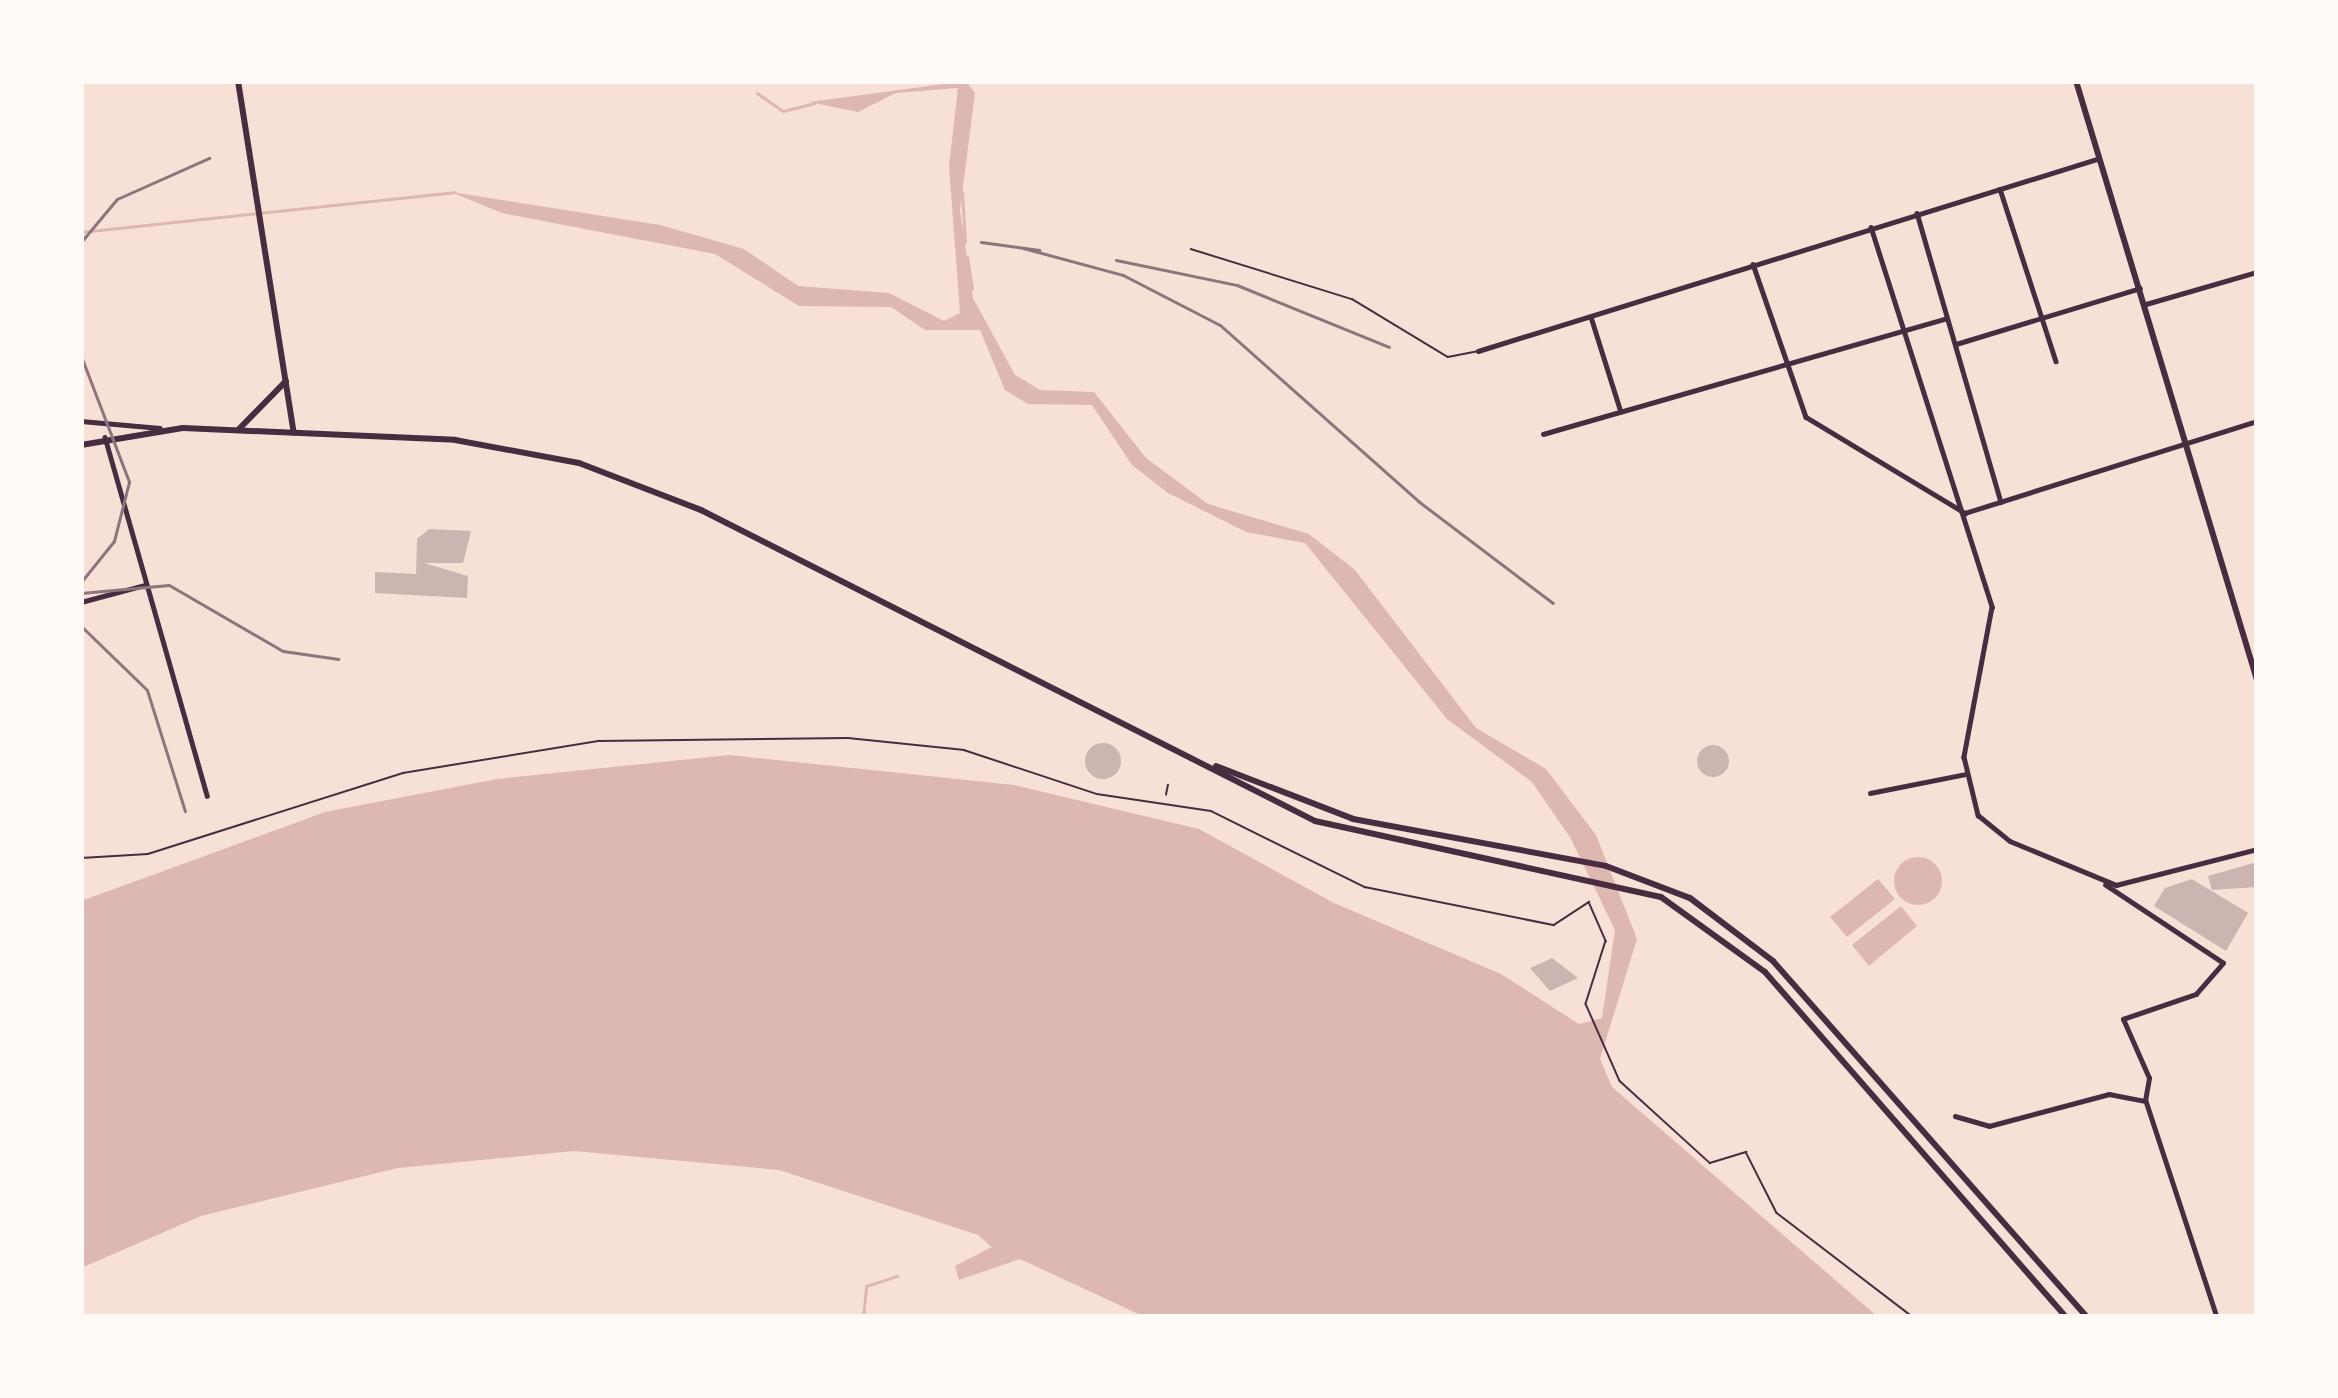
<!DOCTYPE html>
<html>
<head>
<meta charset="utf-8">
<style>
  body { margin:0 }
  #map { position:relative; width:2338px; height:1398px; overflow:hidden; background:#f7e1d7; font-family:Cabin,sans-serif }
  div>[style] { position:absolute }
  .water>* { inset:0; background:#dcb8b0 }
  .round { border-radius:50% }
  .stream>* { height:3px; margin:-1.5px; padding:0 1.5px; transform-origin:1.5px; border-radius:1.5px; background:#dcb8b0 }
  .building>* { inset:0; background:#ccb4b1 }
  .path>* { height:1.5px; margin:-0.75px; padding:0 0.75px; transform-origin:0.75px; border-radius:0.75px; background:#4a2c40 }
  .service>* { height:1.5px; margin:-0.75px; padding:0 0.75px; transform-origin:0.75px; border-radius:0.75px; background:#4a2c40 }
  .minor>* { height:4.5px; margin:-2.25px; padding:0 2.25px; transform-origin:2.25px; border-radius:2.25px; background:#4a2c40 }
  .tertiary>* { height:4.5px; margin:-2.25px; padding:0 2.25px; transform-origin:2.25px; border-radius:2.25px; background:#4a2c40 }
  .secondary>* { height:6px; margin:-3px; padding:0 3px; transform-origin:3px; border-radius:3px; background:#4a2c40 }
  .primary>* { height:6px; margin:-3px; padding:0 3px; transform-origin:3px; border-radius:3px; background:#4a2c40 }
  .rail>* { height:3px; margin:-1.5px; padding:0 1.5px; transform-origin:1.5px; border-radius:1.5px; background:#8f747c }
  span { translate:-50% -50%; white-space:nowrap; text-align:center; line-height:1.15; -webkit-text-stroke:9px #fffaf5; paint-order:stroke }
  .frame { position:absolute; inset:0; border:84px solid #fffaf5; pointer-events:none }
</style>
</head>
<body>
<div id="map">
  <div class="water">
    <i style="clip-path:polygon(966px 81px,975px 93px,960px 210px,973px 298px,1015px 375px,1040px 390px,1094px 392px,1146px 458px,1208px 504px,1309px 534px,1355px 570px,1476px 728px,1546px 769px,1596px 835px,1637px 939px,1600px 1059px,1612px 1087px,1878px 1317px,1145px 1317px,1020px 1259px,959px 1280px,955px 1266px,992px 1247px,978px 1235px,779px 1170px,574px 1151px,398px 1168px,201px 1216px,81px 1268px,81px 901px,325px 812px,497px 779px,729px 755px,1014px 785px,1199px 829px,1334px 903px,1501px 974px,1579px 1024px,1602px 1018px,1615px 930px,1571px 839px,1532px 782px,1447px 719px,1305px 543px,1246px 532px,1168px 493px,1132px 465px,1092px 405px,1028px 404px,1005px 390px,980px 330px,925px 330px,891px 307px,799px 306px,715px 254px,502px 213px,451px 192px,660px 225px,744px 249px,798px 286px,889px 293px,944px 321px,960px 313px,949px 166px,958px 88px,896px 93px,858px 112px,809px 102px)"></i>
    <i class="round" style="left:1894px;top:857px;width:48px;height:48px"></i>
    <i style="clip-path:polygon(1878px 879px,1895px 899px,1847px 937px,1830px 917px)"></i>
    <i style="clip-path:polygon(1901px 906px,1917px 926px,1869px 966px,1852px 945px)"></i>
  </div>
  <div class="stream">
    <i style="left:757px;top:93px;width:32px;rotate:35deg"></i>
    <i style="left:783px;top:111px;width:32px;rotate:-14deg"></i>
    <i style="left:962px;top:192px;width:50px;rotate:86.6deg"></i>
    <i style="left:81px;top:232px;width:375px;rotate:-6.1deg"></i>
    <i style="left:967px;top:257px;width:32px;rotate:81deg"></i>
    <i style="left:863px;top:1317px;width:31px;rotate:-84deg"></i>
    <i style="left:866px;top:1286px;width:33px;rotate:-18deg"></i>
  </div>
  <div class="building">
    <i style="clip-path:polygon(429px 529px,471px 531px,463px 563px,424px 563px,468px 576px,467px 598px,375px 593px,375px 572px,416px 574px,417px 539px)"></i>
    <i class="round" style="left:1085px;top:743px;width:36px;height:36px"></i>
    <i class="round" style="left:1697px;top:745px;width:32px;height:32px"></i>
    <i style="clip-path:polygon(2257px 862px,2257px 887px,2212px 890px,2208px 876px)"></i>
    <i style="clip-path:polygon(2192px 879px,2248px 913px,2226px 951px,2154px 906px,2165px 888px)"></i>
    <i style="clip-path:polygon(1552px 958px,1578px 978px,1550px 991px,1530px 968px)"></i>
  </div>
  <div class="path">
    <i style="left:1166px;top:795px;width:10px;rotate:-79deg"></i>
    <i style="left:81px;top:858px;width:67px;rotate:-3.4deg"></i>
    <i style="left:148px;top:854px;width:268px;rotate:-17.6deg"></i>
    <i style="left:403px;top:773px;width:199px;rotate:-9.3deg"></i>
    <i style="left:599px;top:741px;width:249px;rotate:-0.7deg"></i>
    <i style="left:848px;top:738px;width:117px;rotate:5.9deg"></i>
    <i style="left:964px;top:750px;width:140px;rotate:18.3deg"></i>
    <i style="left:1097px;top:794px;width:115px;rotate:8.5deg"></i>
    <i style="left:1211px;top:811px;width:172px;rotate:26.3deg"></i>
    <i style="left:1365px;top:887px;width:193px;rotate:11.4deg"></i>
    <i style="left:1554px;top:925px;width:42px;rotate:-33.3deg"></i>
    <i style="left:1589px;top:902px;width:43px;rotate:66.4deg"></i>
    <i style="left:1606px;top:941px;width:66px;rotate:107.6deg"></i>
    <i style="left:1586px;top:1004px;width:84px;rotate:66.2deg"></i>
    <i style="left:1620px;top:1081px;width:122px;rotate:42.3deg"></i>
    <i style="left:1710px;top:1163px;width:38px;rotate:-17deg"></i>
    <i style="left:1746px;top:1152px;width:68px;rotate:63.1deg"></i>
    <i style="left:1777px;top:1213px;width:171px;rotate:37.4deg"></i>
  </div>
  <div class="service">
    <i style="left:1191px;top:249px;width:169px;rotate:17.3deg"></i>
    <i style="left:1352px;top:299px;width:112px;rotate:31.1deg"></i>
    <i style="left:1448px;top:357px;width:31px;rotate:-11deg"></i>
  </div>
  <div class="minor">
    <i style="left:2000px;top:189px;width:181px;rotate:72deg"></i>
    <i style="left:1917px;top:213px;width:301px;rotate:73.8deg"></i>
    <i style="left:1871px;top:227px;width:399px;rotate:72.3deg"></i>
    <i style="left:1992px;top:607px;width:153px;rotate:100.6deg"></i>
    <i style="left:1964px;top:757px;width:60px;rotate:76.4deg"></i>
    <i style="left:1978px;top:815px;width:41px;rotate:39.1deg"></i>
    <i style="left:2010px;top:841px;width:115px;rotate:22.5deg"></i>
    <i style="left:2116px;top:885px;width:146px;rotate:-14.3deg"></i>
    <i style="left:1753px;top:264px;width:162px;rotate:70.9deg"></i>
    <i style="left:1806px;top:417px;width:186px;rotate:31.1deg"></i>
    <i style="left:2146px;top:304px;width:116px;rotate:-16.1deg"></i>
    <i style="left:1591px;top:317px;width:96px;rotate:72.5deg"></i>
    <i style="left:1956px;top:344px;width:192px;rotate:-16.9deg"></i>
    <i style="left:1478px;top:351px;width:648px;rotate:-17.23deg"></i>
    <i style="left:1543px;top:434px;width:420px;rotate:-16deg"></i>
    <i style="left:105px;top:437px;width:373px;rotate:74.1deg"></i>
    <i style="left:81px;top:602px;width:66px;rotate:-14.9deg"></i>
    <i style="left:1870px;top:793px;width:98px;rotate:-11.2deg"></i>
    <i style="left:2146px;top:1101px;width:227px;rotate:71.8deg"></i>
    <i style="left:1955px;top:1116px;width:35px;rotate:16deg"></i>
    <i style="left:1989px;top:1126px;width:124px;rotate:-14.9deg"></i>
    <i style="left:2109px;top:1094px;width:37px;rotate:11deg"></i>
    <i style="left:2145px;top:1101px;width:23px;rotate:-80deg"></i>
    <i style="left:2149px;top:1078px;width:64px;rotate:-113.8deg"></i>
    <i style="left:2123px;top:1019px;width:77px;rotate:-18.9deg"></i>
    <i style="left:2196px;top:994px;width:41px;rotate:-48.9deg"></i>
    <i style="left:2223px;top:963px;width:141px;rotate:-146.5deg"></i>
  </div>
  <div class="tertiary">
    <i style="left:81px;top:421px;width:79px;rotate:5.1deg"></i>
    <i style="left:1965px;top:513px;width:306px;rotate:-17.5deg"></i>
  </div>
  <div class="secondary">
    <i style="left:238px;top:81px;width:356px;rotate:81deg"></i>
    <i style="left:2076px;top:81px;width:626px;rotate:73.19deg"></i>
  </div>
  <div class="primary">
    <i style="left:239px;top:429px;width:67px;rotate:-45.6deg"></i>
    <i style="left:81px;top:445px;width:103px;rotate:-9.5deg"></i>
    <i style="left:183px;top:428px;width:272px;rotate:2.5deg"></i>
    <i style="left:455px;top:440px;width:126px;rotate:10.5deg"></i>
    <i style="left:579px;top:463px;width:131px;rotate:21.1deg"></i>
    <i style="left:701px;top:510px;width:688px;rotate:26.86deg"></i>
    <i style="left:1315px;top:821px;width:354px;rotate:12.4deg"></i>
    <i style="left:1661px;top:897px;width:128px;rotate:35.8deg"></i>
    <i style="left:1765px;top:972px;width:458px;rotate:48.9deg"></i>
    <i style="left:1216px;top:766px;width:147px;rotate:21.1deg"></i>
    <i style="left:1353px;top:819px;width:257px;rotate:10.5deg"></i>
    <i style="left:1606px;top:866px;width:90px;rotate:20.9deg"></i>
    <i style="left:1690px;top:898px;width:104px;rotate:37.2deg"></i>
    <i style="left:1773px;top:961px;width:475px;rotate:48.6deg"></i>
  </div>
  <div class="rail">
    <i style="left:81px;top:242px;width:56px;rotate:-50.1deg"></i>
    <i style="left:117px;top:199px;width:101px;rotate:-24deg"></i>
    <i style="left:981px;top:242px;width:59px;rotate:7.9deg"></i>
    <i style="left:1023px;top:248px;width:104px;rotate:15.1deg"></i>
    <i style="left:1123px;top:275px;width:109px;rotate:27.3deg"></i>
    <i style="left:1220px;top:325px;width:265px;rotate:41.6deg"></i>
    <i style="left:1418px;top:501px;width:169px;rotate:37.1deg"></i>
    <i style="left:1116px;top:260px;width:124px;rotate:11.7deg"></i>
    <i style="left:1237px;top:285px;width:164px;rotate:22.2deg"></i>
    <i style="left:81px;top:356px;width:135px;rotate:69.1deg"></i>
    <i style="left:129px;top:482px;width:61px;rotate:104.3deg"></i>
    <i style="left:114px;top:541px;width:53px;rotate:128.8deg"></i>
    <i style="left:81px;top:593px;width:88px;rotate:-5.2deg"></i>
    <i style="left:169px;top:585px;width:132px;rotate:30.1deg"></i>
    <i style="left:283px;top:651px;width:56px;rotate:8.3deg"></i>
    <i style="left:81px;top:626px;width:92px;rotate:44.1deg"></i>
    <i style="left:147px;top:690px;width:127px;rotate:72.6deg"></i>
  </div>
  <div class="frame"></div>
</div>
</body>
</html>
